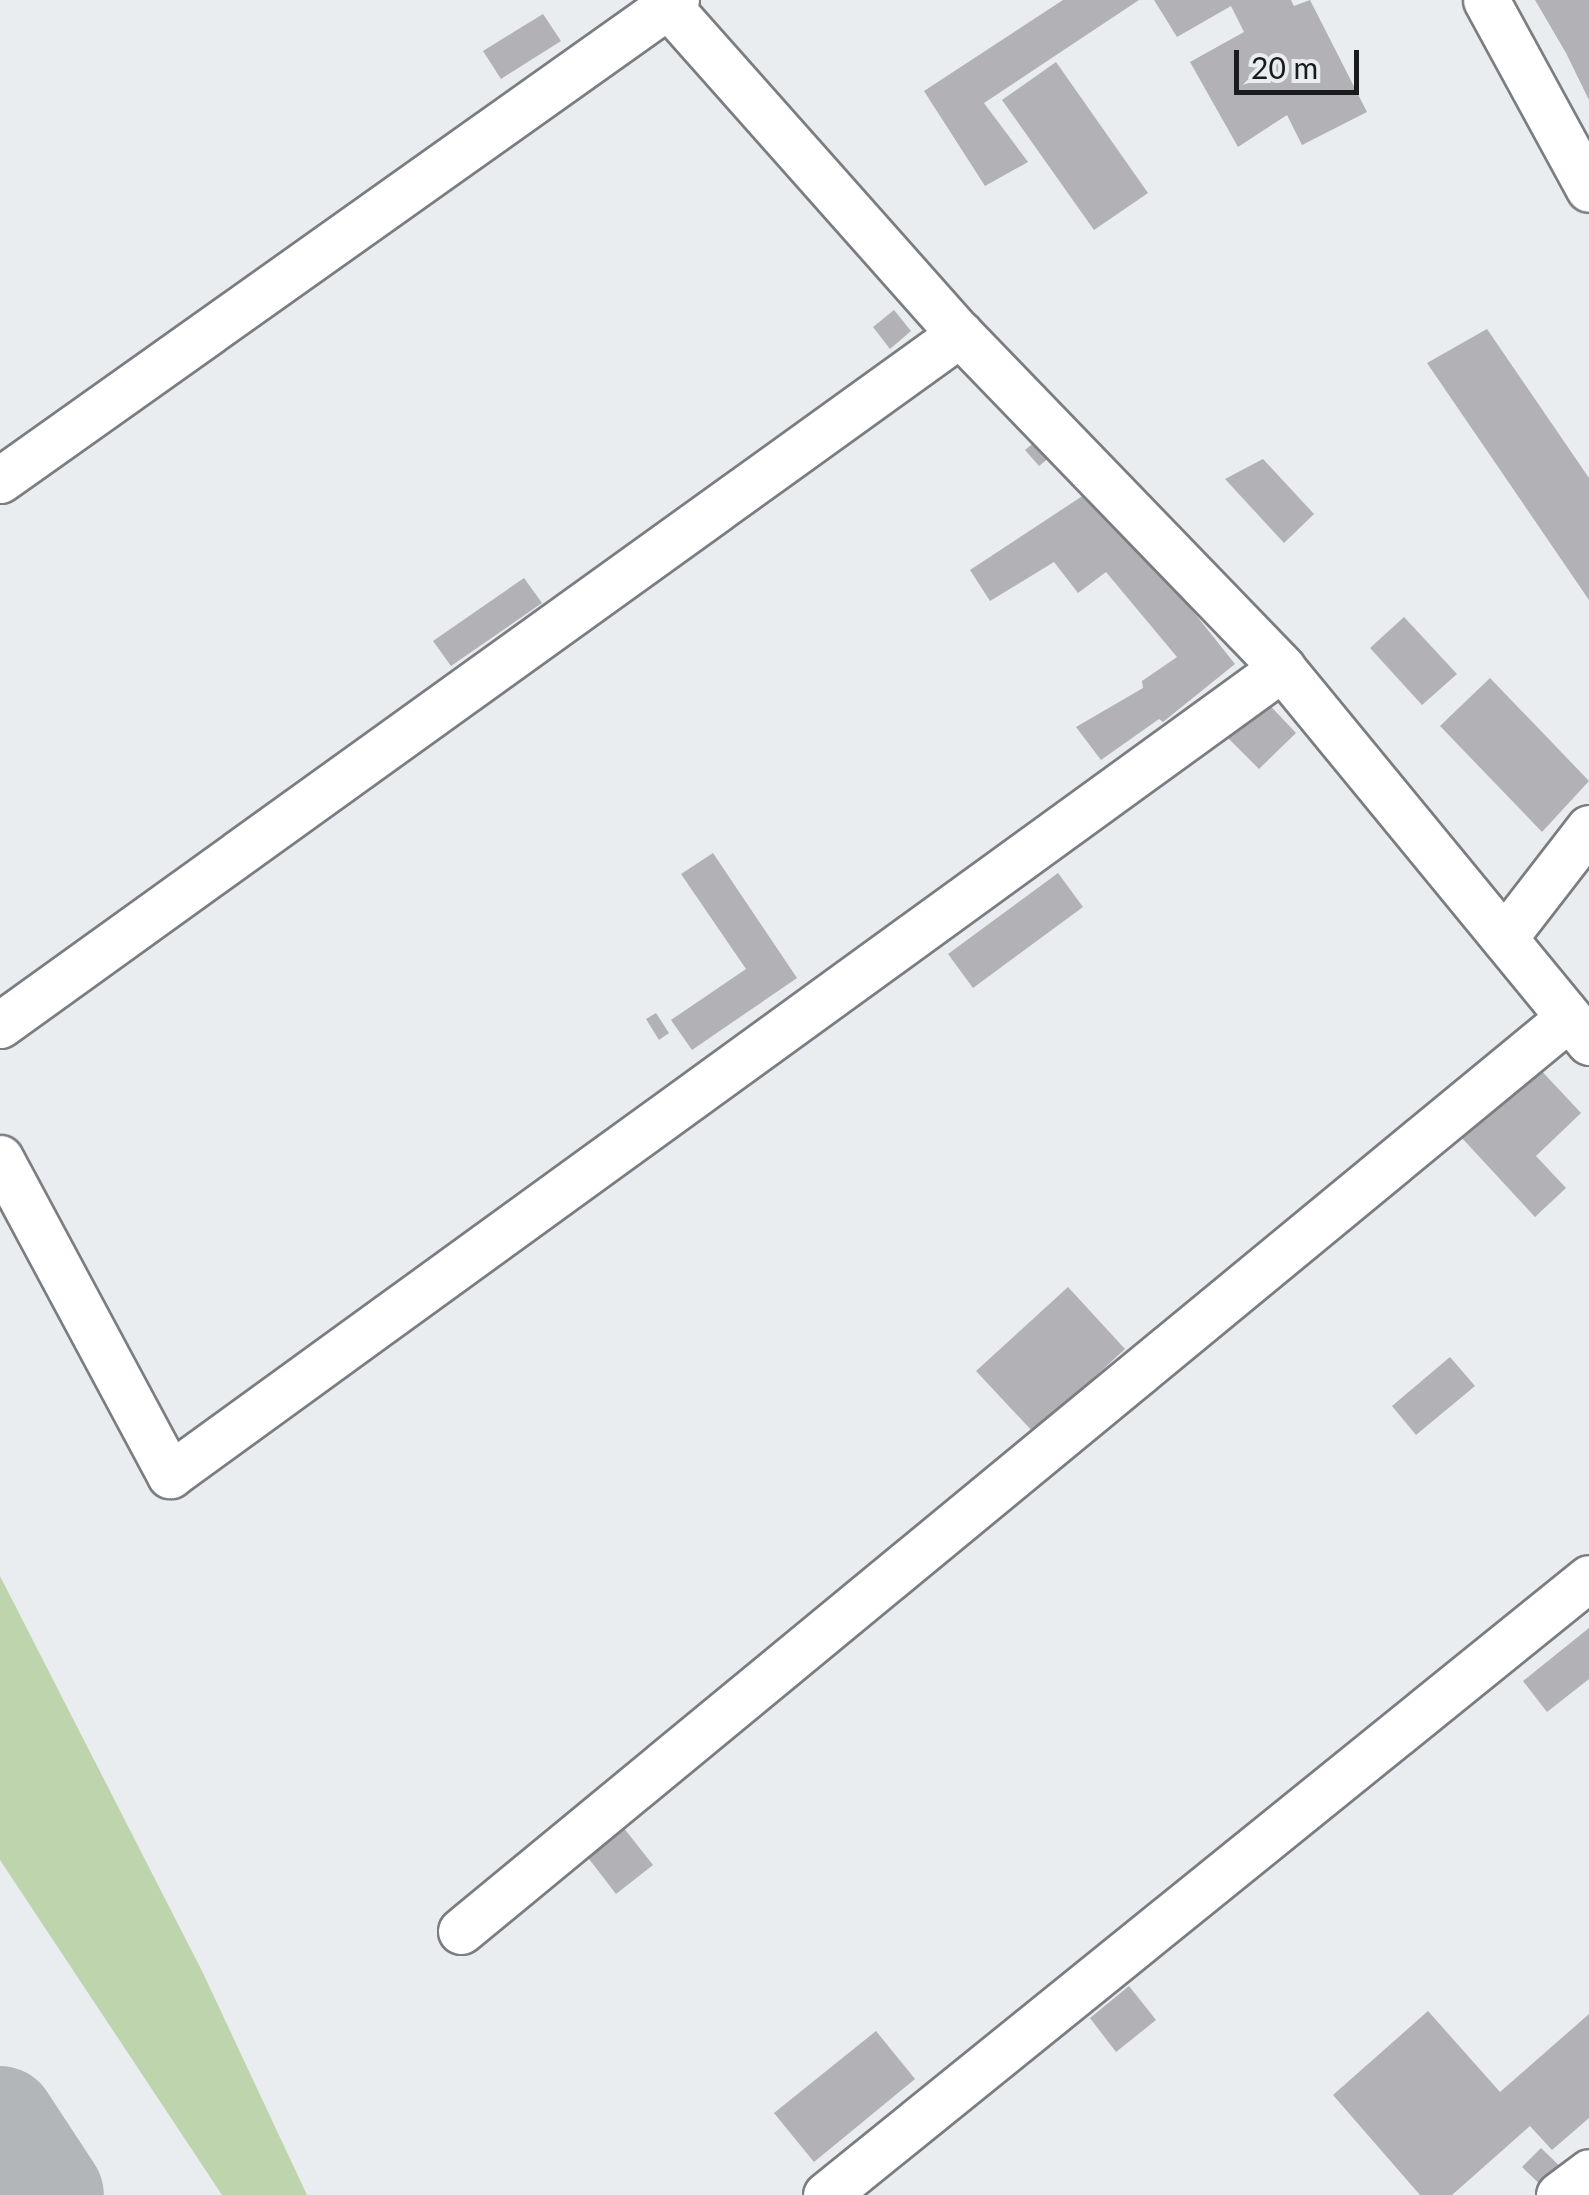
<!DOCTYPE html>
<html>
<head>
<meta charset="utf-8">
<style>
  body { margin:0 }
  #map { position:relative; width:1589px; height:2195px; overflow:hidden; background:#e9edf0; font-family:Lato,sans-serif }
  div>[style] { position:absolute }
  .green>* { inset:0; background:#bed4ad }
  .taxiway>* { height:112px; margin:-56px; padding:0 56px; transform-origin:56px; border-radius:56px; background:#b3b6b9 }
  .building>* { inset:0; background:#b1b1b6 }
  .roads { filter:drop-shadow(2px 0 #7a7d81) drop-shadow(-2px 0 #7a7d81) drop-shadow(0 2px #7a7d81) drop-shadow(0 -2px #7a7d81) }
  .minor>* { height:45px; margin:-22.5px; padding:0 22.5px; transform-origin:22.5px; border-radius:22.5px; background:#fff }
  span { translate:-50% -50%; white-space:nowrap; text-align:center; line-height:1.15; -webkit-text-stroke:9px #e9edf0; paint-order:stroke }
  .scale { position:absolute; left:1234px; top:50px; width:125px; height:45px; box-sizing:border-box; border:5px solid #191b1c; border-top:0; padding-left:12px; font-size:30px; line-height:35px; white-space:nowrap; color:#191b1c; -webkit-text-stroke:8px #e9edf0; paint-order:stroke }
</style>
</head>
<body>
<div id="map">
  <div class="green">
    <i style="clip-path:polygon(0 1576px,202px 1971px,307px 2195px,222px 2195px,0 1860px)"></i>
  </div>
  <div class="taxiway">
    <i style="left:0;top:2122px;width:87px;rotate:56.7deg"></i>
  </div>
  <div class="building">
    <i style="clip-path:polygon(1063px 0,1139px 0,984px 103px,1028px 162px,985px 186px,924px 91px)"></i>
    <i style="clip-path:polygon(1154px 0,1291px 0,1294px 6px,1310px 0,1367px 112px,1302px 145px,1287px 115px,1238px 147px,1190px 62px,1244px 32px,1231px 6px,1177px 37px)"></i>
    <i style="clip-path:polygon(1535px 0,1589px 0,1589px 100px,1566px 53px)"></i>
    <i style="clip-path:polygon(543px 14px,561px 41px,501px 79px,483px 51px)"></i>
    <i style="clip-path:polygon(1056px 62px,1148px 193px,1094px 230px,1002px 100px)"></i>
    <i style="clip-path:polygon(894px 310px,911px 331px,890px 349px,873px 327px)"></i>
    <i style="clip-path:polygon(1487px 329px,1589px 478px,1589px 600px,1427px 363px)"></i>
    <i style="clip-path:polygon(1036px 441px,1050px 457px,1039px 466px,1025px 450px)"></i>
    <i style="clip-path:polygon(1263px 459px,1314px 514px,1284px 543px,1225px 479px)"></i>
    <i style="clip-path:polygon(1087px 493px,1117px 516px,1235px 664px,1163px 722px,1159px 719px,1101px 760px,1076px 727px,1143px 688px,1142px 681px,1177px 657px,1106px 572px,1078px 593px,1054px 562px,990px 601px,970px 570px)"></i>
    <i style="clip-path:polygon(524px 578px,542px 603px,451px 666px,433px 641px)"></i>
    <i style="clip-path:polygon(1404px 617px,1457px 674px,1422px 705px,1370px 648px)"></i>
    <i style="clip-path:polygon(1490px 678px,1589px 781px,1542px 832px,1440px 726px)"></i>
    <i style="clip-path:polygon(1261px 696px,1296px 733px,1259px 769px,1223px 733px)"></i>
    <i style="clip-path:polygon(713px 853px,797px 978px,692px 1050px,671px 1020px,746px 969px,681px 874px)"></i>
    <i style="clip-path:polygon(1058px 873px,1083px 907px,973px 988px,948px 954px)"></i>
    <i style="clip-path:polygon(656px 1013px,669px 1033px,659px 1040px,646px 1019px)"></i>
    <i style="clip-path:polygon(1537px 1066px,1581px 1113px,1536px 1156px,1566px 1188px,1535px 1217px,1461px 1137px)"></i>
    <i style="clip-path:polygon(1068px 1287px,1125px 1349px,1034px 1433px,976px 1371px)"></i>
    <i style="clip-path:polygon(1450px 1357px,1475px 1386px,1416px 1435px,1392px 1406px)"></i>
    <i style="clip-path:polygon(1589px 1628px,1589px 1679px,1547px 1712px,1523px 1681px)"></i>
    <i style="clip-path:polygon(623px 1827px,653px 1865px,616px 1894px,586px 1855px)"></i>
    <i style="clip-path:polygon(1129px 1986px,1156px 2020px,1116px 2052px,1090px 2018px)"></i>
    <i style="clip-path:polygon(1428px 2011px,1500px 2092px,1589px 2014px,1589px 2118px,1552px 2150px,1530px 2126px,1452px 2195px,1420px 2195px,1333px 2095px)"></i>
    <i style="clip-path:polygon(876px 2031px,915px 2079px,814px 2162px,774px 2113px)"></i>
    <i style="clip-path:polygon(1541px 2148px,1568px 2174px,1549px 2193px,1522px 2167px)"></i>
  </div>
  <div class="roads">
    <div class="minor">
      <i style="left:663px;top:0;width:447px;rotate:48.4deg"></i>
      <i style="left:960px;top:334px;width:464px;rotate:46deg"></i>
      <i style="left:1282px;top:668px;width:484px;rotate:50.6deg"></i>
      <i style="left:1486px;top:0;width:215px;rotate:61.4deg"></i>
      <i style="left:0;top:480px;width:829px;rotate:-35.38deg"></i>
      <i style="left:1504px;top:938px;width:139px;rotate:-52.3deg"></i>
      <i style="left:0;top:1025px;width:1183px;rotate:-35.75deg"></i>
      <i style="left:0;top:1158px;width:360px;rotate:61.8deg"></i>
      <i style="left:170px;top:1475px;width:1374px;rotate:-35.97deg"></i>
      <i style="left:461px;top:1931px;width:1435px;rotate:-39.51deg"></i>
      <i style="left:826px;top:2195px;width:981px;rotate:-38.96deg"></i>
      <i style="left:1559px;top:2195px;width:38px;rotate:-37deg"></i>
    </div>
  </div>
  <div class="scale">20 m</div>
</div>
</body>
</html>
